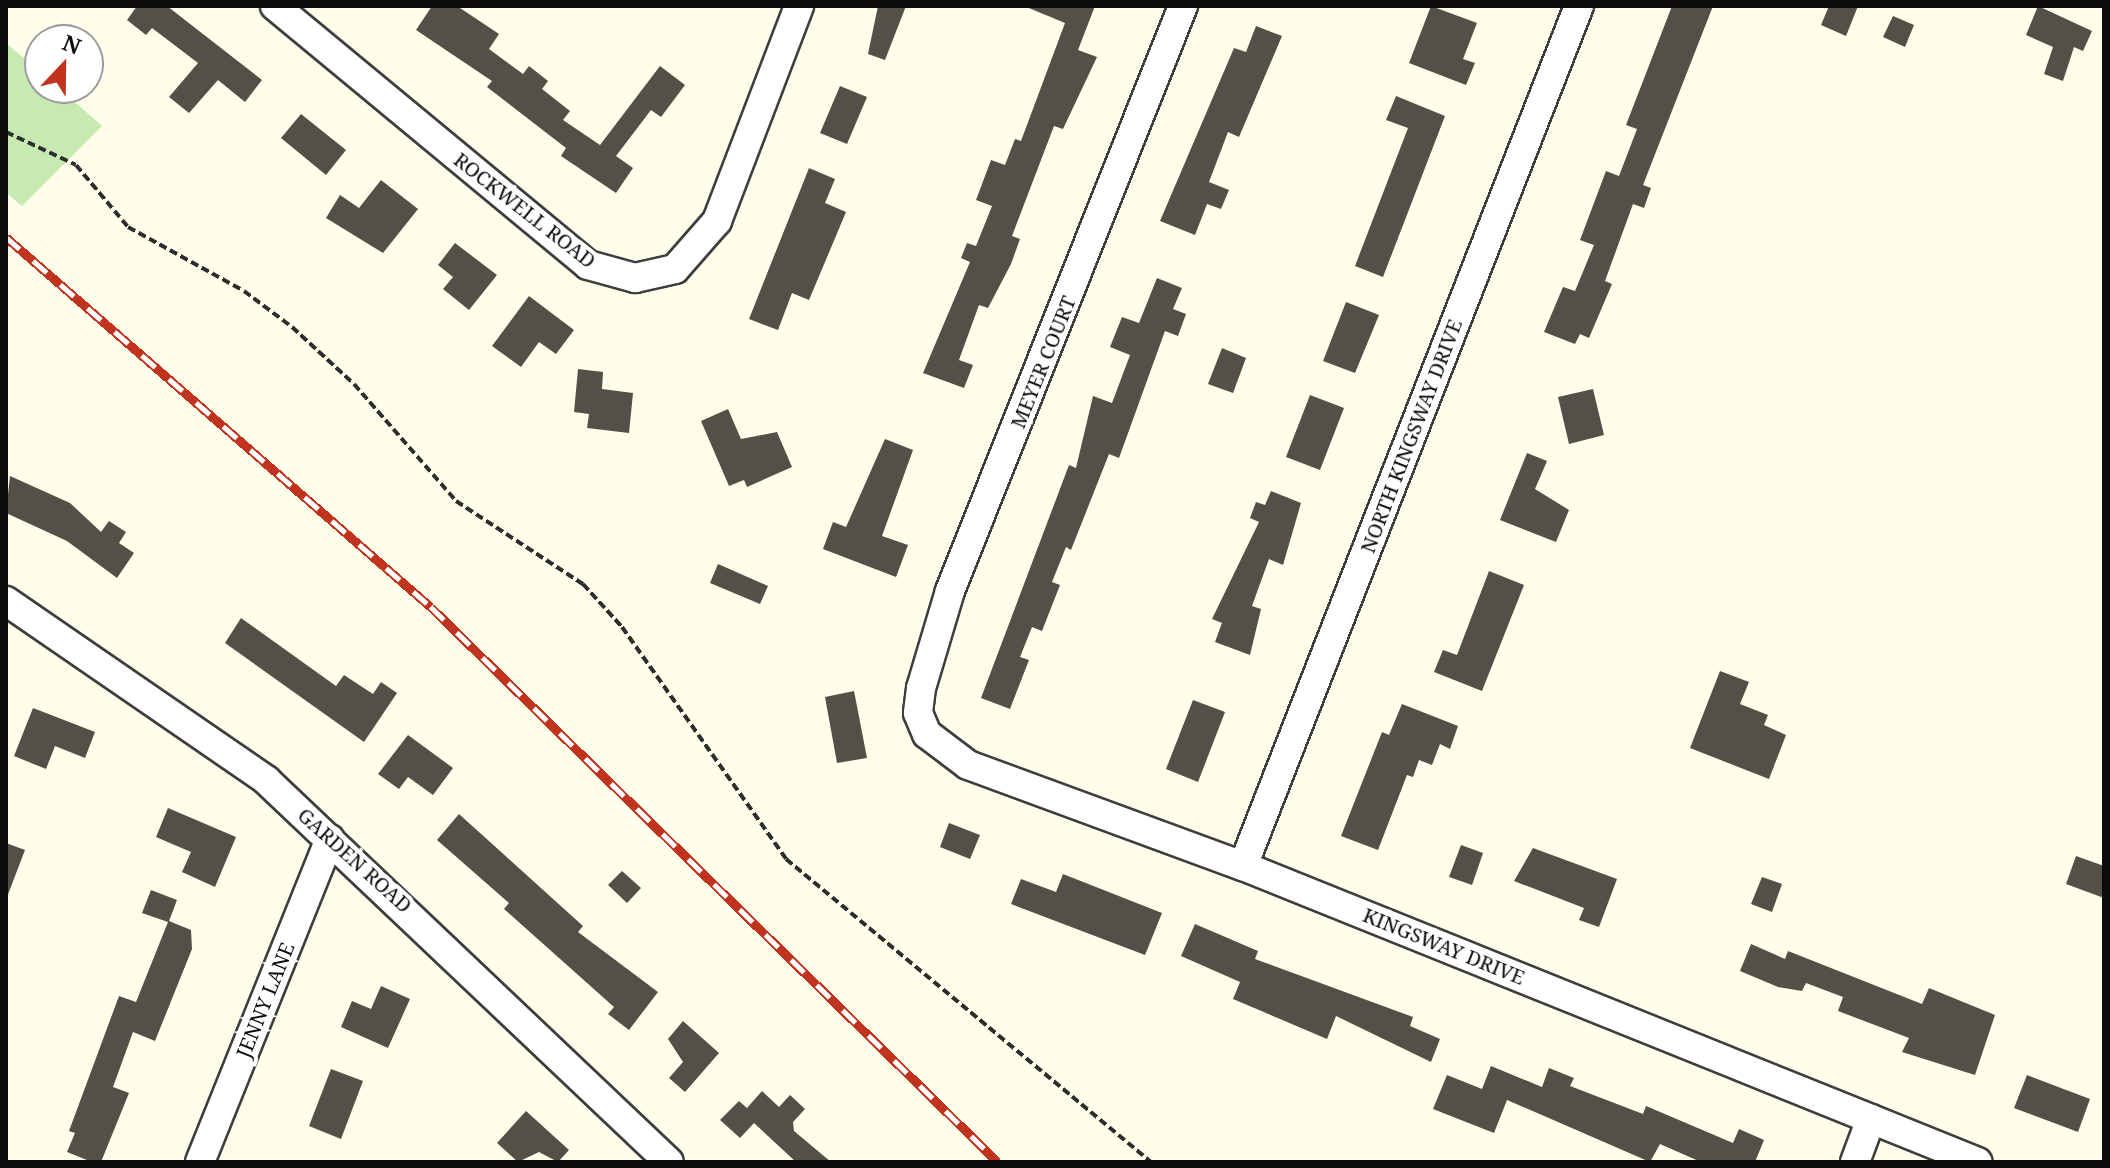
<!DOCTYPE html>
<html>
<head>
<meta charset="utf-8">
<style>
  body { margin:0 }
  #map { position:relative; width:2110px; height:1168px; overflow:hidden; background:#fffeea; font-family:"Noto Serif",serif }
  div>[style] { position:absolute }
  .green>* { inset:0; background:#c6eab2 }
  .building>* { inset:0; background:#544f47 }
  .path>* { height:4px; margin-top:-2px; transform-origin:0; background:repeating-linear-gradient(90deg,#2d2d2d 0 8px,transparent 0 12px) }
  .roads { filter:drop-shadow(2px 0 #3e3e3e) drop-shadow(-2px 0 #3e3e3e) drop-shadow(0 2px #3e3e3e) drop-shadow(0 -2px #3e3e3e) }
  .minor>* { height:28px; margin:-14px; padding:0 14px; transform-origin:14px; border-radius:14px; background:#fff }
  .rail>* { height:9px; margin-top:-4.5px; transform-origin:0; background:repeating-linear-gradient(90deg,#fff 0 18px,#c0331f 0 36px); box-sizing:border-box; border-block:2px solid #c0331f }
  span { translate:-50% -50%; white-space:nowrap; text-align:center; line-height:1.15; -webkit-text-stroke:8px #fff; paint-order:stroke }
  .street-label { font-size:20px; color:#0b0b0b }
  .frame { position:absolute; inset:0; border:8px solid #0b0b0b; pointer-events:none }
  .north { position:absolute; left:24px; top:24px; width:80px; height:80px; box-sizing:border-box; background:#fff; border:2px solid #9d9d9d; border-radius:50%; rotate:22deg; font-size:22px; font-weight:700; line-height:32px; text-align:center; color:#0b0b0b }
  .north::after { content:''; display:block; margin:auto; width:28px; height:36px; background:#c0331f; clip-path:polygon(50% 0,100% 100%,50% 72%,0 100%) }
</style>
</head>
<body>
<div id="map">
  <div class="green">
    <i style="clip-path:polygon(6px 43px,40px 72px,40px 88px,59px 88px,102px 126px,22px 206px,6px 193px)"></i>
  </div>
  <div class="building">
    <i style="clip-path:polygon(137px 6px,167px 6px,262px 80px,245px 102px,218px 80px,189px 113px,169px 97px,198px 63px,152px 28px,146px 35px,127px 20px)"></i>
    <i style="clip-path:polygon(432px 6px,457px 6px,499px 34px,489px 49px,523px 74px,529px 66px,548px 81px,542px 89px,570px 111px,563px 120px,600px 145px,660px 66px,685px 85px,661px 117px,651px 110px,616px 156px,633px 168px,616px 193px,561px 156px,566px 148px,487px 87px,492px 81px,416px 30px)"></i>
    <i style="clip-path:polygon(878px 6px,906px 6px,885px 60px,868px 54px)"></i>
    <i style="clip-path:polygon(1024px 6px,1095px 6px,1078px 50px,1097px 57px,1063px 129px,1054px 126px,1012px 236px,1020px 239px,1011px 264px,988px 308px,979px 305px,959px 360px,973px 365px,964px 388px,923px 373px,970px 262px,961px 258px,967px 243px,976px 246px,992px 206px,976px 200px,991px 160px,1005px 165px,1015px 139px,1021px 141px,1065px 23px)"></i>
    <i style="clip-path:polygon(1431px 6px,1477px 23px,1463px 59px,1475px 63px,1466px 85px,1409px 63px)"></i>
    <i style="clip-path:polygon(1672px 6px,1713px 6px,1643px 185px,1651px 188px,1644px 208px,1633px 204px,1605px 281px,1612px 284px,1589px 338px,1580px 334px,1575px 344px,1544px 332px,1563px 287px,1575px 291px,1594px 245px,1580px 240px,1606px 171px,1619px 176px,1637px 129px,1626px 125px)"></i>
    <i style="clip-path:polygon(1829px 6px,1858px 6px,1846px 36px,1821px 25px)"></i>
    <i style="clip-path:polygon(2038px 6px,2092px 31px,2083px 51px,2074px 47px,2063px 81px,2044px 74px,2053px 47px,2026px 35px)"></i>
    <i style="clip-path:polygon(1893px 16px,1914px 25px,1905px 47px,1883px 37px)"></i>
    <i style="clip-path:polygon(1256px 26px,1282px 36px,1239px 137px,1228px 132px,1209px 182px,1229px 190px,1221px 209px,1207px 204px,1195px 235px,1160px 221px,1234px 48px,1246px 52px)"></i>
    <i style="clip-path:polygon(840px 86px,867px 97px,847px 144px,820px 133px)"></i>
    <i style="clip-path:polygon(1396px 96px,1445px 116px,1383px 277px,1355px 266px,1408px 128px,1386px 120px)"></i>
    <i style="clip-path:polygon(301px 114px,346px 150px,326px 175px,281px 138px)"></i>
    <i style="clip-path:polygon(809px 168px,835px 179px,825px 203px,846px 212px,809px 300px,792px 293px,778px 330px,749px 319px)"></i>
    <i style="clip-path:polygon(381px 180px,418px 209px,383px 253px,326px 218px,340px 195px,359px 208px)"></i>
    <i style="clip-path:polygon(455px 243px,497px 275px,469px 310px,443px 289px,453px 277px,438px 265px)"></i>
    <i style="clip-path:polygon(1157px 278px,1182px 288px,1173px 309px,1186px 314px,1178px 336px,1165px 331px,1119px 458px,1109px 454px,1071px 550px,1066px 547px,1052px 582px,1060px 585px,1042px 631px,1032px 627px,1020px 657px,1029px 660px,1010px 709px,981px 698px,1069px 465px,1076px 468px,1093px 396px,1112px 403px,1130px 355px,1110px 347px,1122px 317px,1139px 323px)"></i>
    <i style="clip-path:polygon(529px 296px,574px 330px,556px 354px,539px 342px,521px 367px,492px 346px)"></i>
    <i style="clip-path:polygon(1346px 302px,1379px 315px,1355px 373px,1323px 361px)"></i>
    <i style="clip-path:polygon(1222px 348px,1246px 358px,1233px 393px,1208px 384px)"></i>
    <i style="clip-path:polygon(578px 369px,603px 372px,602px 389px,633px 393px,629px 433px,587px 428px,589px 414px,574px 412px)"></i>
    <i style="clip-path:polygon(1593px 389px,1604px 435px,1569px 444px,1558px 397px)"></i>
    <i style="clip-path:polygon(1310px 395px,1344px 408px,1320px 470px,1286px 457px)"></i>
    <i style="clip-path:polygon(728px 409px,741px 439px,777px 432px,792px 467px,747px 487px,744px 480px,729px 486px,701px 421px)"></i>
    <i style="clip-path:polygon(885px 439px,913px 450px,882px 536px,908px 545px,896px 577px,823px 549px,833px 522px,846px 527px)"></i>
    <i style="clip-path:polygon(1527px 453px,1547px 461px,1535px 489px,1569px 510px,1556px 542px,1500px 520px)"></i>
    <i style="clip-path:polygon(10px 476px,70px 503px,101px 532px,109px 521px,126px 532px,119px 543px,134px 553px,117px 578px,67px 541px,6px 513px)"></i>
    <i style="clip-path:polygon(1271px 491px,1301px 503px,1283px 565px,1269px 559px,1252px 606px,1261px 609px,1250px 655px,1215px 642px,1222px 623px,1212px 619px,1259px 522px,1250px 518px,1256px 502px,1265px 505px)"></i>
    <i style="clip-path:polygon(718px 564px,768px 586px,760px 604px,710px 583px)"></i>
    <i style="clip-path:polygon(1489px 571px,1524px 585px,1482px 691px,1434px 672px,1443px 650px,1457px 655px)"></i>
    <i style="clip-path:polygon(241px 618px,336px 686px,344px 675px,373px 694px,381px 682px,397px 693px,364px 742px,225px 643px)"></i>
    <i style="clip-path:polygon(1720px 671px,1749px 682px,1740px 704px,1768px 715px,1764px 725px,1786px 735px,1769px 779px,1690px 748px)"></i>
    <i style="clip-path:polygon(854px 691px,867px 758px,837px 763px,825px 697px)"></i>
    <i style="clip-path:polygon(1193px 700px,1225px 712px,1198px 782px,1166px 769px)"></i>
    <i style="clip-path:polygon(1402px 704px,1458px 726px,1450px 749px,1440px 744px,1432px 765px,1419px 760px,1413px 777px,1407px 775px,1378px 850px,1341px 836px,1382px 732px,1389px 735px)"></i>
    <i style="clip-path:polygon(33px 708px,95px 732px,85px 758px,55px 746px,46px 769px,14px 756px)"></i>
    <i style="clip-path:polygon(408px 735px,453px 768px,433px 795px,408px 777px,399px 789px,378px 774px)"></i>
    <i style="clip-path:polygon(168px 808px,236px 837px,215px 887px,182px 872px,191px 852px,156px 837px)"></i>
    <i style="clip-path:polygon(459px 814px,583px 926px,578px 932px,658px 992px,629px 1030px,608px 1014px,614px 1007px,504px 909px,509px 903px,437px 840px)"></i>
    <i style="clip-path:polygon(949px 823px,980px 835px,970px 859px,940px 847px)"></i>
    <i style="clip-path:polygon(6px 843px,25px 850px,7px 897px,6px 896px)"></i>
    <i style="clip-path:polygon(1461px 845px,1483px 853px,1472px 885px,1449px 877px)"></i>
    <i style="clip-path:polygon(1533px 848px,1617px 879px,1599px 927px,1579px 920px,1584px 908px,1514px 881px)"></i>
    <i style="clip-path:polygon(2076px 856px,2104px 866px,2104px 898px,2066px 884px)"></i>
    <i style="clip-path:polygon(622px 871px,641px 888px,627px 903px,608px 885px)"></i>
    <i style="clip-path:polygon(1063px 874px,1162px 913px,1145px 955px,1011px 904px,1021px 879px,1056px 892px)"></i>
    <i style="clip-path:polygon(1762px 877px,1782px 884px,1772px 912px,1751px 904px)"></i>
    <i style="clip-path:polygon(151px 890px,177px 900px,169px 921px,191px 930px,192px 949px,155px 1041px,133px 1032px,113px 1087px,129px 1093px,101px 1162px,92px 1162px,67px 1152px,75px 1133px,69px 1131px,119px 996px,136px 1002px,168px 922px,142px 913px)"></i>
    <i style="clip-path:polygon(1195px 924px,1258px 951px,1255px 959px,1413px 1017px,1410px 1026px,1440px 1039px,1431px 1062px,1336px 1016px,1327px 1039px,1233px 999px,1240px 982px,1181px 956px)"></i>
    <i style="clip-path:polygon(1751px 944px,1785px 959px,1788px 951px,1922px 1004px,1929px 988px,1995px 1015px,1975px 1075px,1902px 1052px,1909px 1038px,1838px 1011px,1843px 997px,1806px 983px,1802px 991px,1778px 987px,1740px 971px)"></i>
    <i style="clip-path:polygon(381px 986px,410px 999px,388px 1048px,341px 1027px,352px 1001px,371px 1009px)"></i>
    <i style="clip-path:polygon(683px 1021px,719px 1053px,685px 1092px,669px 1078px,683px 1062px,668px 1039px)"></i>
    <i style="clip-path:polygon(1491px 1066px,1542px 1087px,1549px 1068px,1574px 1078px,1570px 1086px,1643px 1114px,1646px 1106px,1733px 1143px,1739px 1129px,1764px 1140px,1755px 1162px,1701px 1162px,1660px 1144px,1650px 1162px,1507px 1100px,1494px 1133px,1433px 1109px,1447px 1075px,1482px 1089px)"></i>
    <i style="clip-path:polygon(331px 1069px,363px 1081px,341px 1139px,309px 1126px)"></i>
    <i style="clip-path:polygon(2027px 1075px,2090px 1099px,2078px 1132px,2014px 1108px)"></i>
    <i style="clip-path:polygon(762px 1091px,779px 1107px,790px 1095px,805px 1109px,793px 1122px,794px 1131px,831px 1162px,796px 1162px,754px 1123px,740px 1138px,720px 1120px,739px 1101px,747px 1108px)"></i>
    <i style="clip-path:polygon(526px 1111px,569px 1150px,558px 1162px,539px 1152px,518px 1162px,497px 1143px)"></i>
  </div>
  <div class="path">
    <i style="left:6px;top:132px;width:77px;rotate:25.2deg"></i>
    <i style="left:76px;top:165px;width:81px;rotate:50deg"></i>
    <i style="left:128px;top:227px;width:132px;rotate:28.9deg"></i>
    <i style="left:244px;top:291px;width:60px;rotate:36.9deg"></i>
    <i style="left:292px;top:327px;width:84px;rotate:42.6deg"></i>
    <i style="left:354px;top:384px;width:155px;rotate:48.9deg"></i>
    <i style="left:456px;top:501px;width:152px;rotate:33.2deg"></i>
    <i style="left:583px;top:584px;width:58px;rotate:47.8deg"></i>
    <i style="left:622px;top:627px;width:284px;rotate:54.7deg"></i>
    <i style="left:786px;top:859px;width:474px;rotate:39.7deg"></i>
  </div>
  <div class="roads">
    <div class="minor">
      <i style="left:275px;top:6px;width:406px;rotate:39.6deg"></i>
      <i style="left:588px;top:265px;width:49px;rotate:15.5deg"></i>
      <i style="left:635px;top:278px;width:41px;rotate:-12.7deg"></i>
      <i style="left:675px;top:269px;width:64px;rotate:-48.8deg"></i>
      <i style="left:717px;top:221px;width:230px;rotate:-69.1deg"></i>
      <i style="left:1183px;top:6px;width:630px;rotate:111.72deg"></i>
      <i style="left:950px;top:591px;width:101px;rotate:106.6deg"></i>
      <i style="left:921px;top:688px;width:25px;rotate:97deg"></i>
      <i style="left:918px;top:713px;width:23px;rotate:67deg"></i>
      <i style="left:927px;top:734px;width:51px;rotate:37.1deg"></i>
      <i style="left:968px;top:765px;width:293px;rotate:20.2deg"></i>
      <i style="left:1243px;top:866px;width:792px;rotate:21.94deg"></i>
      <i style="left:6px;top:601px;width:316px;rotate:34.5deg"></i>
      <i style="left:266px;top:780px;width:555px;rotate:43.47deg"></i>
      <i style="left:1243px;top:866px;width:923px;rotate:-68.66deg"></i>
      <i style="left:200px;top:1162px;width:348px;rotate:-68.1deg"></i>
      <i style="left:1855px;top:1162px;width:46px;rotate:-69.6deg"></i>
    </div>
  </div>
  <div class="rail">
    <i style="left:6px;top:237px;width:563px;rotate:41.04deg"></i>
    <i style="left:431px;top:607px;width:793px;rotate:44.39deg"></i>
  </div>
  <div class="street-label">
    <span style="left:525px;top:210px;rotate:38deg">ROCKWELL ROAD</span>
    <span style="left:1043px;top:362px;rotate:-68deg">MEYER COURT</span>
    <span style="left:1411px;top:436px;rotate:-69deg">NORTH KINGSWAY DRIVE</span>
    <span style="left:355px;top:860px;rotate:42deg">GARDEN ROAD</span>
    <span style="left:1444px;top:946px;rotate:22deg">KINGSWAY DRIVE</span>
    <span style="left:265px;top:1000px;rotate:-68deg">JENNY LANE</span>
  </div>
  <div class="frame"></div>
  <div class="north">N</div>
</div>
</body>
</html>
